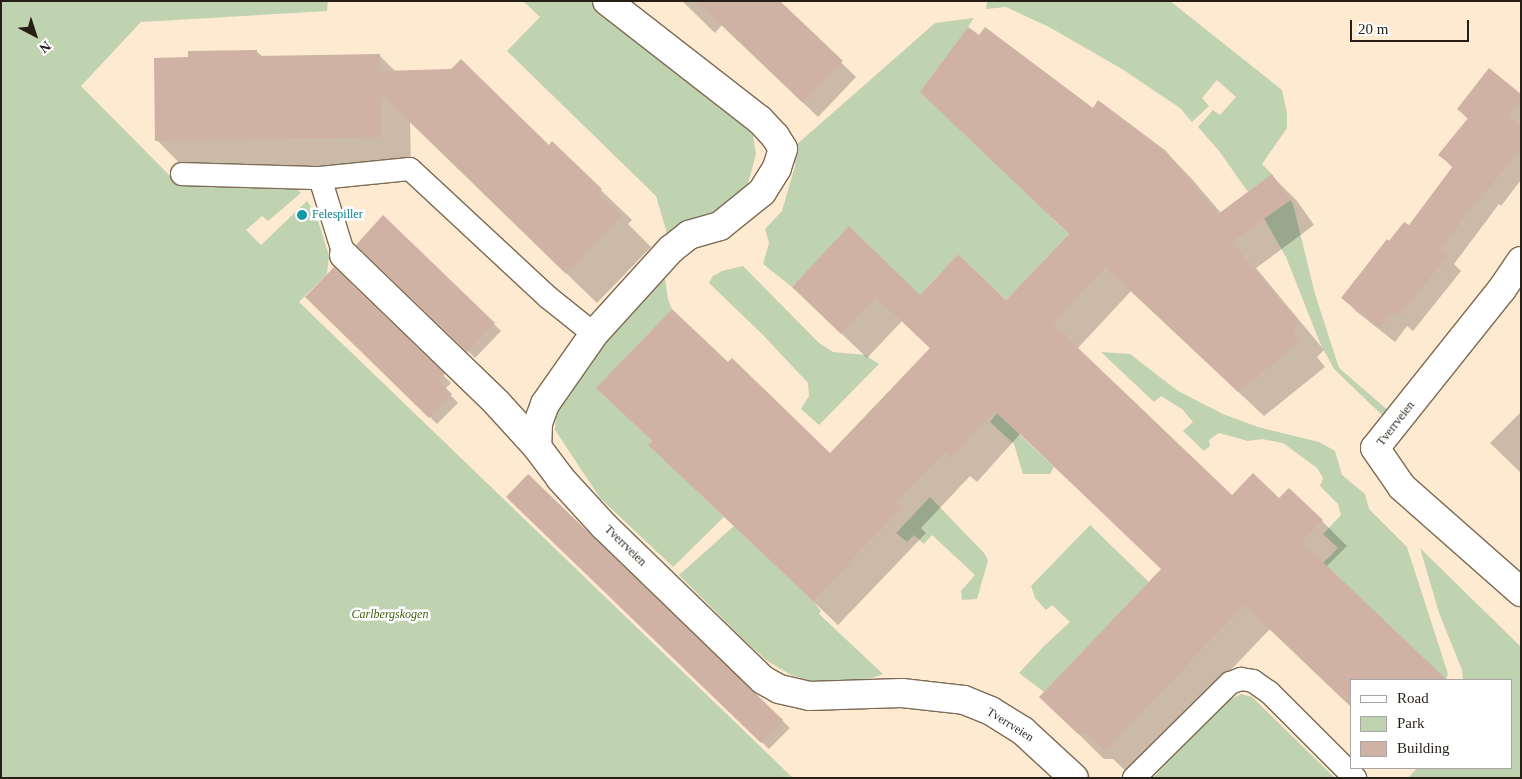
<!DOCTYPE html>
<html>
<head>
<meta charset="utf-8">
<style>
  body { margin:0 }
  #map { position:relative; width:1522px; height:779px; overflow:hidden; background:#fee9d1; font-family:Georgia,serif }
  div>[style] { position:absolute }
  .green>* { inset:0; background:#c0d3b0 }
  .shadow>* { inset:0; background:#0003 }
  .building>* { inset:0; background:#d0b2a5 }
  .roads { filter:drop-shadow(1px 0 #7d6b55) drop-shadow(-1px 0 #7d6b55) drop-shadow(0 1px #7d6b55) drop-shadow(0 -1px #7d6b55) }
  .lane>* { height:22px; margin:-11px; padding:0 11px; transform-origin:11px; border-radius:11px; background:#fff }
  .street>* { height:28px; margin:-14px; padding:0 14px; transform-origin:14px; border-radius:14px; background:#fff }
  .dots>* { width:14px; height:14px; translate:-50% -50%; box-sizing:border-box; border:2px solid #fff; border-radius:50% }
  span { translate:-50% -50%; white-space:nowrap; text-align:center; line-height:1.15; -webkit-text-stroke:5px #fff; paint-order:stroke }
  .culture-label { font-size:12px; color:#0d838f }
  .left { translate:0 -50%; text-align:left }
  .street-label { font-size:12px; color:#261f16 }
  .park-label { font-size:12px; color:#3c5e0b; font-style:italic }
  .frame { position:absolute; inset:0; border:2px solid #261f16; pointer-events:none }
  .legend { position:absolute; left:1350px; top:679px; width:162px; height:90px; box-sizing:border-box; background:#fff; border:1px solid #a8a5a2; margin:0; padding:6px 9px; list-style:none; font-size:15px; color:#261f16 }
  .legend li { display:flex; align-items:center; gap:10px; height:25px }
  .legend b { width:25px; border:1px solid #a8a5a2 }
  .north { position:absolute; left:10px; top:10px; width:50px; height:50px; -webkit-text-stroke:4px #fff; paint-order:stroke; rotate:140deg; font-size:14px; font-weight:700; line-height:20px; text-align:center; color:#261f16 }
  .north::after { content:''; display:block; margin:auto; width:18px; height:22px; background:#261f16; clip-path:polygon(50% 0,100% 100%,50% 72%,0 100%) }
  .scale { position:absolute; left:1350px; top:20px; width:119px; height:22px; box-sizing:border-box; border:2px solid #261f16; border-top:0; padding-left:6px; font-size:15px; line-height:18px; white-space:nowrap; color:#261f16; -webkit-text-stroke:4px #fff; paint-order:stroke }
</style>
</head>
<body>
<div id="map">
  <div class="green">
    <i style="clip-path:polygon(1px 1px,328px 1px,327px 11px,141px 22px,81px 86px,176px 182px,293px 186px,301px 193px,268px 221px,262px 216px,246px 230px,261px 245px,307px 201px,316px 214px,329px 256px,327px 274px,299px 302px,793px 778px,1px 778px)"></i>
    <i style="clip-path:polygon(523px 1px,591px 1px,737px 116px,753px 135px,756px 154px,746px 191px,726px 206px,687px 223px,668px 237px,656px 196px,507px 51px,540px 17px)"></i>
    <i style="clip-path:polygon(987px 1px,1170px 1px,1282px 90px,1287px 113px,1287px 128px,1262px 164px,1272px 174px,1275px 211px,1290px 200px,1293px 204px,1315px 294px,1339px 368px,1390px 412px,1384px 417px,1334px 369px,1320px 343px,1286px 257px,1253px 199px,1219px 151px,1198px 127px,1213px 110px,1220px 115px,1236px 97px,1217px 80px,1202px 98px,1209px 106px,1192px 122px,1180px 108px,1122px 69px,1049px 27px,1006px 7px,986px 9px)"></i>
    <i style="clip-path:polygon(974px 18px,968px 27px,1055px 221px,1069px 234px,1006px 300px,958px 254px,919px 296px,852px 229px,792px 287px,763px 264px,769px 243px,765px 229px,782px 211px,795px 166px,795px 146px,935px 23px)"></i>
    <i style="clip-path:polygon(743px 266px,819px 343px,833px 352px,865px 355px,879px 364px,819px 425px,801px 409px,809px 396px,808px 383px,764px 336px,709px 283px,713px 276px,722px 271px)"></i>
    <i style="clip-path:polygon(664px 272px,668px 299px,672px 309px,597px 388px,652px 441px,649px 445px,724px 517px,673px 567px,600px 498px,555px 430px,556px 413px,572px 387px,616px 327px)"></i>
    <i style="clip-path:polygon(1101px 352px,1130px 354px,1178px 391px,1223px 414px,1258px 427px,1319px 442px,1335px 451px,1342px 475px,1365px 494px,1369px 509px,1407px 547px,1448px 674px,1446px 680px,1323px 563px,1338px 548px,1323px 534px,1341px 515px,1338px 504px,1320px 486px,1323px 478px,1317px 468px,1283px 443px,1262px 439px,1248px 441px,1219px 433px,1209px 440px,1210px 446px,1204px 451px,1183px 431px,1193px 422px,1182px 409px,1161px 396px,1154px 402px)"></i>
    <i style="clip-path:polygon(997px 413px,1054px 467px,1050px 474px,1023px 474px,1014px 444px,990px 422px)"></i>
    <i style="clip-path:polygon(930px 497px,984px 553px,988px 560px,977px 599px,962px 600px,961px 591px,975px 575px,932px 535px,924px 544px,914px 535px,907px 542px,896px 533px)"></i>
    <i style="clip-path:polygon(1090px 525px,1149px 582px,1044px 692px,1019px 673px,1044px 646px,1070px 622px,1052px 605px,1046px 610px,1035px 598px,1031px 586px)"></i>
    <i style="clip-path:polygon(734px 526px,813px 601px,821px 611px,819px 614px,883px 674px,859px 683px,836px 685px,813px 682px,791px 675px,766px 660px,743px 639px,679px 575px)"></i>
    <i style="clip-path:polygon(1420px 548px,1521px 647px,1521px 778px,1408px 778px,1417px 768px,1511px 768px,1511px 680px,1463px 680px,1462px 670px,1439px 613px)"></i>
    <i style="clip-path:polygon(1241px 694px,1252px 697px,1335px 778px,1153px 778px,1213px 712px,1229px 700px)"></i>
  </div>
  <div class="shadow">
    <i style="clip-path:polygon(682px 1px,778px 1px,856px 77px,818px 117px,722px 25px,715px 33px)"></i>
    <i style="clip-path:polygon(256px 51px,263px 57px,379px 55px,396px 72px,549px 147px,552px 143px,632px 220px,628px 224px,651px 247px,597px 303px,410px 122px,411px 166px,187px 171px,157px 140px,189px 58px)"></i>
    <i style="clip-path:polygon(1521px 95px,1521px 180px,1501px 206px,1499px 204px,1454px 264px,1461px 271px,1413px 331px,1407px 326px,1395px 342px,1357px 312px,1343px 298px,1389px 243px,1409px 227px,1453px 168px,1440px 155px,1468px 119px,1458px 109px)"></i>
    <i style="clip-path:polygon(1093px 110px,1166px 152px,1191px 178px,1221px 213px,1272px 176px,1297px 201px,1314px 225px,1256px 268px,1324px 350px,1317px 357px,1325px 367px,1264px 416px,1131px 291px,1077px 349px,1232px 496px,1279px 500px,1322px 521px,1347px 546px,1326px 567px,1445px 680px,1351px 680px,1270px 629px,1130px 775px,1113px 759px,1104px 759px,1041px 697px,1162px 569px,1020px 434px,977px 482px,970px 476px,921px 528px,926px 533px,838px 625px,675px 469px,728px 364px,830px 454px,931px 349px,902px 321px,867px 358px,793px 287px,1006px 302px,1070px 234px)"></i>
    <i style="clip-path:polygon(383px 216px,501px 331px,475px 358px,358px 245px)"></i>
    <i style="clip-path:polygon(334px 269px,451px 383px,445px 389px,458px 403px,437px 424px,307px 297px)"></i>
    <i style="clip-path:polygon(1521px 412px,1521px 473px,1490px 443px)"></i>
    <i style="clip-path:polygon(529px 475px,790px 728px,769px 749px,508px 497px)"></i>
  </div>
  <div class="building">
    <i style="clip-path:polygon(696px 1px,780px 1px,843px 61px,803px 103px)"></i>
    <i style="clip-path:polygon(968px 27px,979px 35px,985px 27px,1093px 108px,1098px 100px,1166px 151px,1218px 214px,1272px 174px,1290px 200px,1232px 242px,1300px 324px,1293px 331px,1301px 341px,1238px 392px,1105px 267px,1053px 324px,1232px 495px,1253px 473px,1279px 498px,1289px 488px,1323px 520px,1302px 542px,1447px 680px,1351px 680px,1351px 707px,1244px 605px,1105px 751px,1087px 734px,1078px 734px,1039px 697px,1161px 569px,995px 410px,951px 458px,944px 452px,896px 502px,902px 507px,813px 601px,648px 445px,652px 441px,596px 388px,672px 309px,728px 362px,732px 358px,830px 453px,930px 348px,876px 297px,841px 334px,792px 287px,849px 226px,920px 295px,958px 254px,1006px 300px,1069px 234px,920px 92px)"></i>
    <i style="clip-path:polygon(257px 50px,257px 56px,380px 54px,380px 71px,451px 69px,461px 59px,549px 145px,552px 141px,602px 189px,599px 193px,622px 216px,566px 274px,381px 94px,381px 137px,155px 141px,154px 58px,188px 57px,188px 51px)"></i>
    <i style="clip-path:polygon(1489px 68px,1521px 94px,1521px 100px,1508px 116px,1521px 125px,1521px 148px,1486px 192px,1484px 191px,1440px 250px,1448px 256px,1398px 317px,1392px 313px,1380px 328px,1341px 298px,1387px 239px,1389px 241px,1404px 222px,1409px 225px,1453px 166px,1438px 155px,1468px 118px,1457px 109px)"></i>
    <i style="clip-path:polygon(383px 215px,495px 323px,467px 352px,356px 245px)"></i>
    <i style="clip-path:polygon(334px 267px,445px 374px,438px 381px,452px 394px,429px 418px,305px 297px)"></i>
    <i style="clip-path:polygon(528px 474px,783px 720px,761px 743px,506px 497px)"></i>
  </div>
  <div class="roads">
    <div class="lane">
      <i style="left:182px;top:174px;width:138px;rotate:1.7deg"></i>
      <i style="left:320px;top:178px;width:81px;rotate:72.7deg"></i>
      <i style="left:320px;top:178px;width:90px;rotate:-5.7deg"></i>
      <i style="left:410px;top:169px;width:190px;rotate:42.9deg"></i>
      <i style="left:549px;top:298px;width:58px;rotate:38.7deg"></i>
      <i style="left:1134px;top:778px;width:135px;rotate:-44.7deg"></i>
      <i style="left:1230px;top:683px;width:12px;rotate:-20deg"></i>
      <i style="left:1241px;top:679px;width:12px;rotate:9deg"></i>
      <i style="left:1253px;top:681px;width:19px;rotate:35deg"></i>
      <i style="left:1269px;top:692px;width:122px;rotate:45deg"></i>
    </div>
    <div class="street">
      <i style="left:607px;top:1px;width:194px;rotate:37.9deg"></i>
      <i style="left:760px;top:120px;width:22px;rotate:47deg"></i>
      <i style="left:775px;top:136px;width:15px;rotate:58deg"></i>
      <i style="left:783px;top:149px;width:20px;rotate:108deg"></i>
      <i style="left:777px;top:168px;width:28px;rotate:122deg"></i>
      <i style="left:762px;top:192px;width:54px;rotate:141deg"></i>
      <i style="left:720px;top:226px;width:32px;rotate:164deg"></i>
      <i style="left:689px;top:235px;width:23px;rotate:142deg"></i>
      <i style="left:671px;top:249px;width:115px;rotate:132.2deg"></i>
      <i style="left:594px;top:334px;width:85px;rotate:125deg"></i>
      <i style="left:545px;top:404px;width:20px;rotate:110deg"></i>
      <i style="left:538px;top:423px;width:24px;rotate:92deg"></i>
      <i style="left:537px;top:447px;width:39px;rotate:53deg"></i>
      <i style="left:560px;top:478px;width:65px;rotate:47.5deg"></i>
      <i style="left:604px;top:526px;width:221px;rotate:44.1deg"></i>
      <i style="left:763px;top:680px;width:18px;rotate:29deg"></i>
      <i style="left:779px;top:689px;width:31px;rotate:13deg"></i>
      <i style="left:809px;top:696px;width:93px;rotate:-1.8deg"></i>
      <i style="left:902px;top:693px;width:62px;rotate:6.4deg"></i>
      <i style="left:964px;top:700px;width:29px;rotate:22deg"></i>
      <i style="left:991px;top:711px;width:38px;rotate:32deg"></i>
      <i style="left:1023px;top:731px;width:69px;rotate:42.7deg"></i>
      <i style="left:344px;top:255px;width:213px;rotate:44deg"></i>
      <i style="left:497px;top:403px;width:59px;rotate:47.7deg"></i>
      <i style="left:1521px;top:261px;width:34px;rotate:124deg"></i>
      <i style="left:1502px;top:289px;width:203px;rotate:128.6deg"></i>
      <i style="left:1375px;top:448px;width:47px;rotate:55.3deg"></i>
      <i style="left:1402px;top:487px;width:159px;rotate:41.4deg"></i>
    </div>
  </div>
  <div class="dots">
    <i style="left:302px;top:215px;background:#0f9aa8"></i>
  </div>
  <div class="culture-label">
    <span class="left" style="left:312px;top:215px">Felespiller</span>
  </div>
  <div class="street-label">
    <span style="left:1396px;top:424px;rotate:-52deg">Tverrveien</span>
    <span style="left:625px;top:546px;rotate:44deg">Tverrveien</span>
    <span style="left:1010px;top:725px;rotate:32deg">Tverrveien</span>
  </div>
  <div class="park-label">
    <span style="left:390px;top:615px">Carlbergskogen</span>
  </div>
  <div class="frame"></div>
  <ul class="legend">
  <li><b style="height:6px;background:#fff"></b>Road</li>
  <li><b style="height:14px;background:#c0d3b0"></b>Park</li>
  <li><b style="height:14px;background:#d0b2a5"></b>Building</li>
  </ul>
  <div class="north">N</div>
  <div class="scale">20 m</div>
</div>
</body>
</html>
